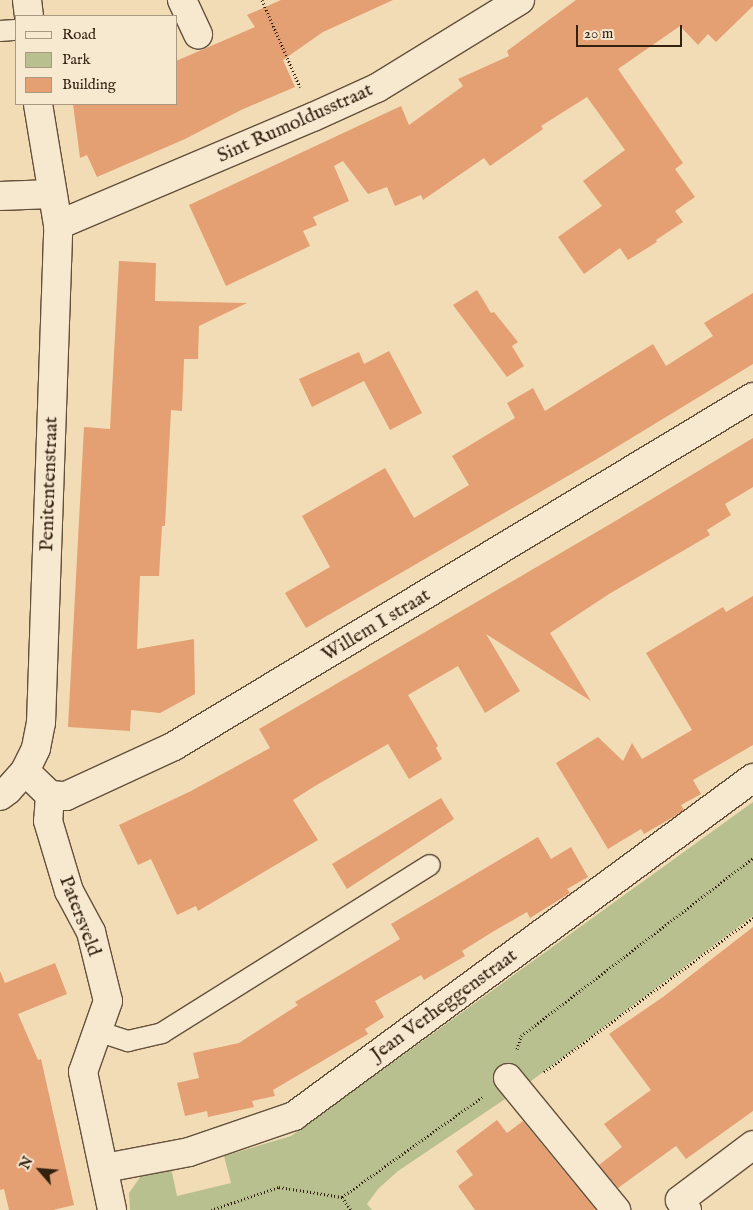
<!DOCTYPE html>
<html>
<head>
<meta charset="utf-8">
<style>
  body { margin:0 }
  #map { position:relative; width:753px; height:1210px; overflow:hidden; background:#f2dcb6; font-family:"IM FELL English",serif }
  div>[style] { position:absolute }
  .green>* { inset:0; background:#b9c08f }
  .building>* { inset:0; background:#e49f73 }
  .path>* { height:3px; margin-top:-1.5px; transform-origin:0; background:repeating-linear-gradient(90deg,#332210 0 1px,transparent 0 3.5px) }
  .roads { filter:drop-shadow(1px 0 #63503a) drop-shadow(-1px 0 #63503a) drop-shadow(0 1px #63503a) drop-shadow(0 -1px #63503a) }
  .service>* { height:20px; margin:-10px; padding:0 10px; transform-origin:10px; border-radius:10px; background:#f7e8d0 }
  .minor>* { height:28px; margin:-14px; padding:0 14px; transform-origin:14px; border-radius:14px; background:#f7e8d0 }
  span { translate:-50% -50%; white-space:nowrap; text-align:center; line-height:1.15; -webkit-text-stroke:5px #f7e8d0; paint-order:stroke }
  .street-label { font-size:20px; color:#332210 }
  .legend { position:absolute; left:15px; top:15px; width:162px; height:90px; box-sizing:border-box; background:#f7e8d0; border:1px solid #a99983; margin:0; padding:6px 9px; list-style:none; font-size:15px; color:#332210 }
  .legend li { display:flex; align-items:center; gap:10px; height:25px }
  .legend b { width:25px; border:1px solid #a99983 }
  .north { position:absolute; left:15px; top:1145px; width:50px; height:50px; -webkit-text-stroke:4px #f7e8d0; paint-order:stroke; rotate:297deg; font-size:14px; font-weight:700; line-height:20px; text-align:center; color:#332210 }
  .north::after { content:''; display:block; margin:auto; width:18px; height:22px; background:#332210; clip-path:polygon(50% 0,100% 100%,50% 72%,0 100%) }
  .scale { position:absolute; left:576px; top:25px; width:106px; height:22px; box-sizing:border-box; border:2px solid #332210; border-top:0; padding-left:6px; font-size:15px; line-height:18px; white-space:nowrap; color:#332210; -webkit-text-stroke:4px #f7e8d0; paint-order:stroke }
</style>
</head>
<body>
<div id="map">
  <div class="green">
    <i style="clip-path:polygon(753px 802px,753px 916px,523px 1087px,398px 1171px,378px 1189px,367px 1204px,372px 1210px,130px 1210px,129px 1193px,143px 1173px,171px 1168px,177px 1196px,231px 1183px,224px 1156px,291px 1136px)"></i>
  </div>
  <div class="building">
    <i style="clip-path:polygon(281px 0,393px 0,323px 32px,283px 60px,295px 87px,241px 110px,185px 139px,97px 177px,87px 155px,80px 158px,73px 104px,176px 104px,176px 61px,255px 27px,247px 15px)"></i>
    <i style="clip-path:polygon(576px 0,753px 0,753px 6px,716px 42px,708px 34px,698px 45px,680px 26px,618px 69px,683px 163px,675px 169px,695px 197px,675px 211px,683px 222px,656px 240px,657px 242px,628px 260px,620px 248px,584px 274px,558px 237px,602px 206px,583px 181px,625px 150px,587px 97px,541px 126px,543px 129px,490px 166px,484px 158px,423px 200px,421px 195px,395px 206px,387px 187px,368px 194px,343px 161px,334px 166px,349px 201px,313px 217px,317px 225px,303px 231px,310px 246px,226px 286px,189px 205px,401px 106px,409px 125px,463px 86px,458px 79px,509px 56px,507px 51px)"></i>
    <i style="clip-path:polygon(119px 261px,156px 263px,155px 301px,247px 303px,199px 326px,198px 359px,184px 359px,182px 411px,171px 410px,165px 526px,162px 526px,159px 576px,140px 576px,137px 649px,194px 639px,195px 694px,160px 713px,131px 710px,130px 731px,68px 727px,84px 427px,110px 429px)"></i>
    <i style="clip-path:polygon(477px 290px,491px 313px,494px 312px,518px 342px,512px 346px,524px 366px,507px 377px,453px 305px)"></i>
    <i style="clip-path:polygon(753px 293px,753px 364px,597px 459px,306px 628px,285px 593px,330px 567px,302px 516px,385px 468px,414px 518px,469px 485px,452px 456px,515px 418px,507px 403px,533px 388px,545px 411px,653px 344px,666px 366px,713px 336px,704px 323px)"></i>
    <i style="clip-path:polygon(389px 351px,422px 413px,390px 430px,364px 381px,312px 407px,299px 379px,359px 352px,364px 364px)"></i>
    <i style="clip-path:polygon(753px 438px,753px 487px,725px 504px,731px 515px,707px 530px,710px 535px,609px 594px,550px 633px,591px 701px,486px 634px,520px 691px,485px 713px,458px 666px,408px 695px,438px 746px,436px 748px,442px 759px,409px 779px,388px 744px,315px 786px,293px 800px,318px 840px,198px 911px,196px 906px,177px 915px,151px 859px,138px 865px,119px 825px,191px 791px,270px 748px,259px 729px,612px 523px)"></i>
    <i style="clip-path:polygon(753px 596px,753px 745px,693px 780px,701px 794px,681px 805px,684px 810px,675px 816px,644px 834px,641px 829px,608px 849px,556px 763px,598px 737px,623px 761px,632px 743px,642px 759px,692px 730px,646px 653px,723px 607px,726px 612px)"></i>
    <i style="clip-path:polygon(441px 798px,454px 819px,347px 889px,332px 864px)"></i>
    <i style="clip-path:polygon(538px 837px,551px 859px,571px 847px,588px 877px,567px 889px,570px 893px,530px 918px,527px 912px,494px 931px,462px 951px,465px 956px,424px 980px,421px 975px,375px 1001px,384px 1017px,365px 1029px,368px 1034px,273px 1090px,275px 1096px,252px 1101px,254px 1107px,208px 1117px,207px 1111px,185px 1116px,177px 1083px,199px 1078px,193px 1053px,239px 1043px,298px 1005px,295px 1002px,400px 939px,391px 924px)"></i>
    <i style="clip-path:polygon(753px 927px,753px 1111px,686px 1159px,676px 1146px,618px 1188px,599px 1165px,622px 1147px,604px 1124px,651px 1090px,609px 1034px,663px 997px)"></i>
    <i style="clip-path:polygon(55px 963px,67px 994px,18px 1014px,38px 1060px,41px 1059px,74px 1205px,53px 1210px,9px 1210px,4px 1189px,0 1190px,0 971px,5px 983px)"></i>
    <i style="clip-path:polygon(497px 1120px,507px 1133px,523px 1121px,596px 1210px,475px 1210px,458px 1186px,473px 1175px,456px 1151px)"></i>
  </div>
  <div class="path">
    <i style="left:262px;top:0;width:95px;rotate:66.4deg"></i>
    <i style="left:517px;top:1049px;width:14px;rotate:-73deg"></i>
    <i style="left:521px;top:1036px;width:292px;rotate:-37.5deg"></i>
    <i style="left:544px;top:1072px;width:260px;rotate:-36.4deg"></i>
    <i style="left:342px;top:1197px;width:16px;rotate:55deg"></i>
    <i style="left:211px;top:1210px;width:72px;rotate:-18.7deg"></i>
    <i style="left:279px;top:1187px;width:64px;rotate:9deg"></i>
    <i style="left:342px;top:1197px;width:172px;rotate:-35.5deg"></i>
  </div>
  <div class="roads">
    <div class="service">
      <i style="left:0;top:31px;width:16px;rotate:-4deg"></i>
      <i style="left:97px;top:1031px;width:33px;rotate:18deg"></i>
      <i style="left:128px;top:1041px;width:35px;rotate:-13deg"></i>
      <i style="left:162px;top:1033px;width:316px;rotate:-32.1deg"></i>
    </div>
    <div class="minor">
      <i style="left:27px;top:0;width:16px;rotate:83deg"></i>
      <i style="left:182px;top:0;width:38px;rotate:65deg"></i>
      <i style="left:0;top:196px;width:52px;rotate:-2.2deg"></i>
      <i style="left:58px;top:225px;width:277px;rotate:-23deg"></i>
      <i style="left:313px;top:117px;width:70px;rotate:-24.4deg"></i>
      <i style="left:377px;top:88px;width:168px;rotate:-31.6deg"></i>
      <i style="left:25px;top:771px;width:35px;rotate:44deg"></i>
      <i style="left:50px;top:795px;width:16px;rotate:4deg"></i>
      <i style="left:66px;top:796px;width:119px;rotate:-24.8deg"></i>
      <i style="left:174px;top:746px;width:676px;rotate:-31.08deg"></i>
      <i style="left:50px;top:795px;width:26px;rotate:94deg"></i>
      <i style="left:48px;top:821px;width:73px;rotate:73.3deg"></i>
      <i style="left:69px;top:891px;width:47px;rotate:61.8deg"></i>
      <i style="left:91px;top:932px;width:71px;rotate:76.2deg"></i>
      <i style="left:108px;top:1001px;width:75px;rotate:109.4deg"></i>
      <i style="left:83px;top:1072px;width:141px;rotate:78.1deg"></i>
      <i style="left:0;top:796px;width:10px;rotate:-37deg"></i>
      <i style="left:8px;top:790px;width:25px;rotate:-48deg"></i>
      <i style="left:25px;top:771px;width:25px;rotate:-64deg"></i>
      <i style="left:36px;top:748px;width:25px;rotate:-79deg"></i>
      <i style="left:41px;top:723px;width:498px;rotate:-88deg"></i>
      <i style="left:58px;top:225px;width:123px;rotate:-99.4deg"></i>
      <i style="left:508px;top:1078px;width:171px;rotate:50.7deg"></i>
      <i style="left:105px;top:1168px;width:86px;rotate:-10.8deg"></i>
      <i style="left:189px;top:1152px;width:111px;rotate:-18.9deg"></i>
      <i style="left:294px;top:1116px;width:570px;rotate:-36.37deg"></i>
      <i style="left:687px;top:1210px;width:12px;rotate:-125deg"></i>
      <i style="left:680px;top:1200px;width:91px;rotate:-37deg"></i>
    </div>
  </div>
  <div class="street-label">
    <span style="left:295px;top:123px;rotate:-24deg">Sint Rumoldusstraat</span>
    <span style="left:49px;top:484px;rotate:-88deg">Penitentenstraat</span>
    <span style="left:376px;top:625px;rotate:-31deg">Willem I straat</span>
    <span style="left:80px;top:916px;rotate:69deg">Patersveld</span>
    <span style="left:444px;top:1005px;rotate:-36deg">Jean Verheggenstraat</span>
  </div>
  <ul class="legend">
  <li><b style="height:6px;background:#f7e8d0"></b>Road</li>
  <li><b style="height:14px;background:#b9c08f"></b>Park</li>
  <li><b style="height:14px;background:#e49f73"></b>Building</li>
  </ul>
  <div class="north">N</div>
  <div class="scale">20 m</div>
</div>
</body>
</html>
